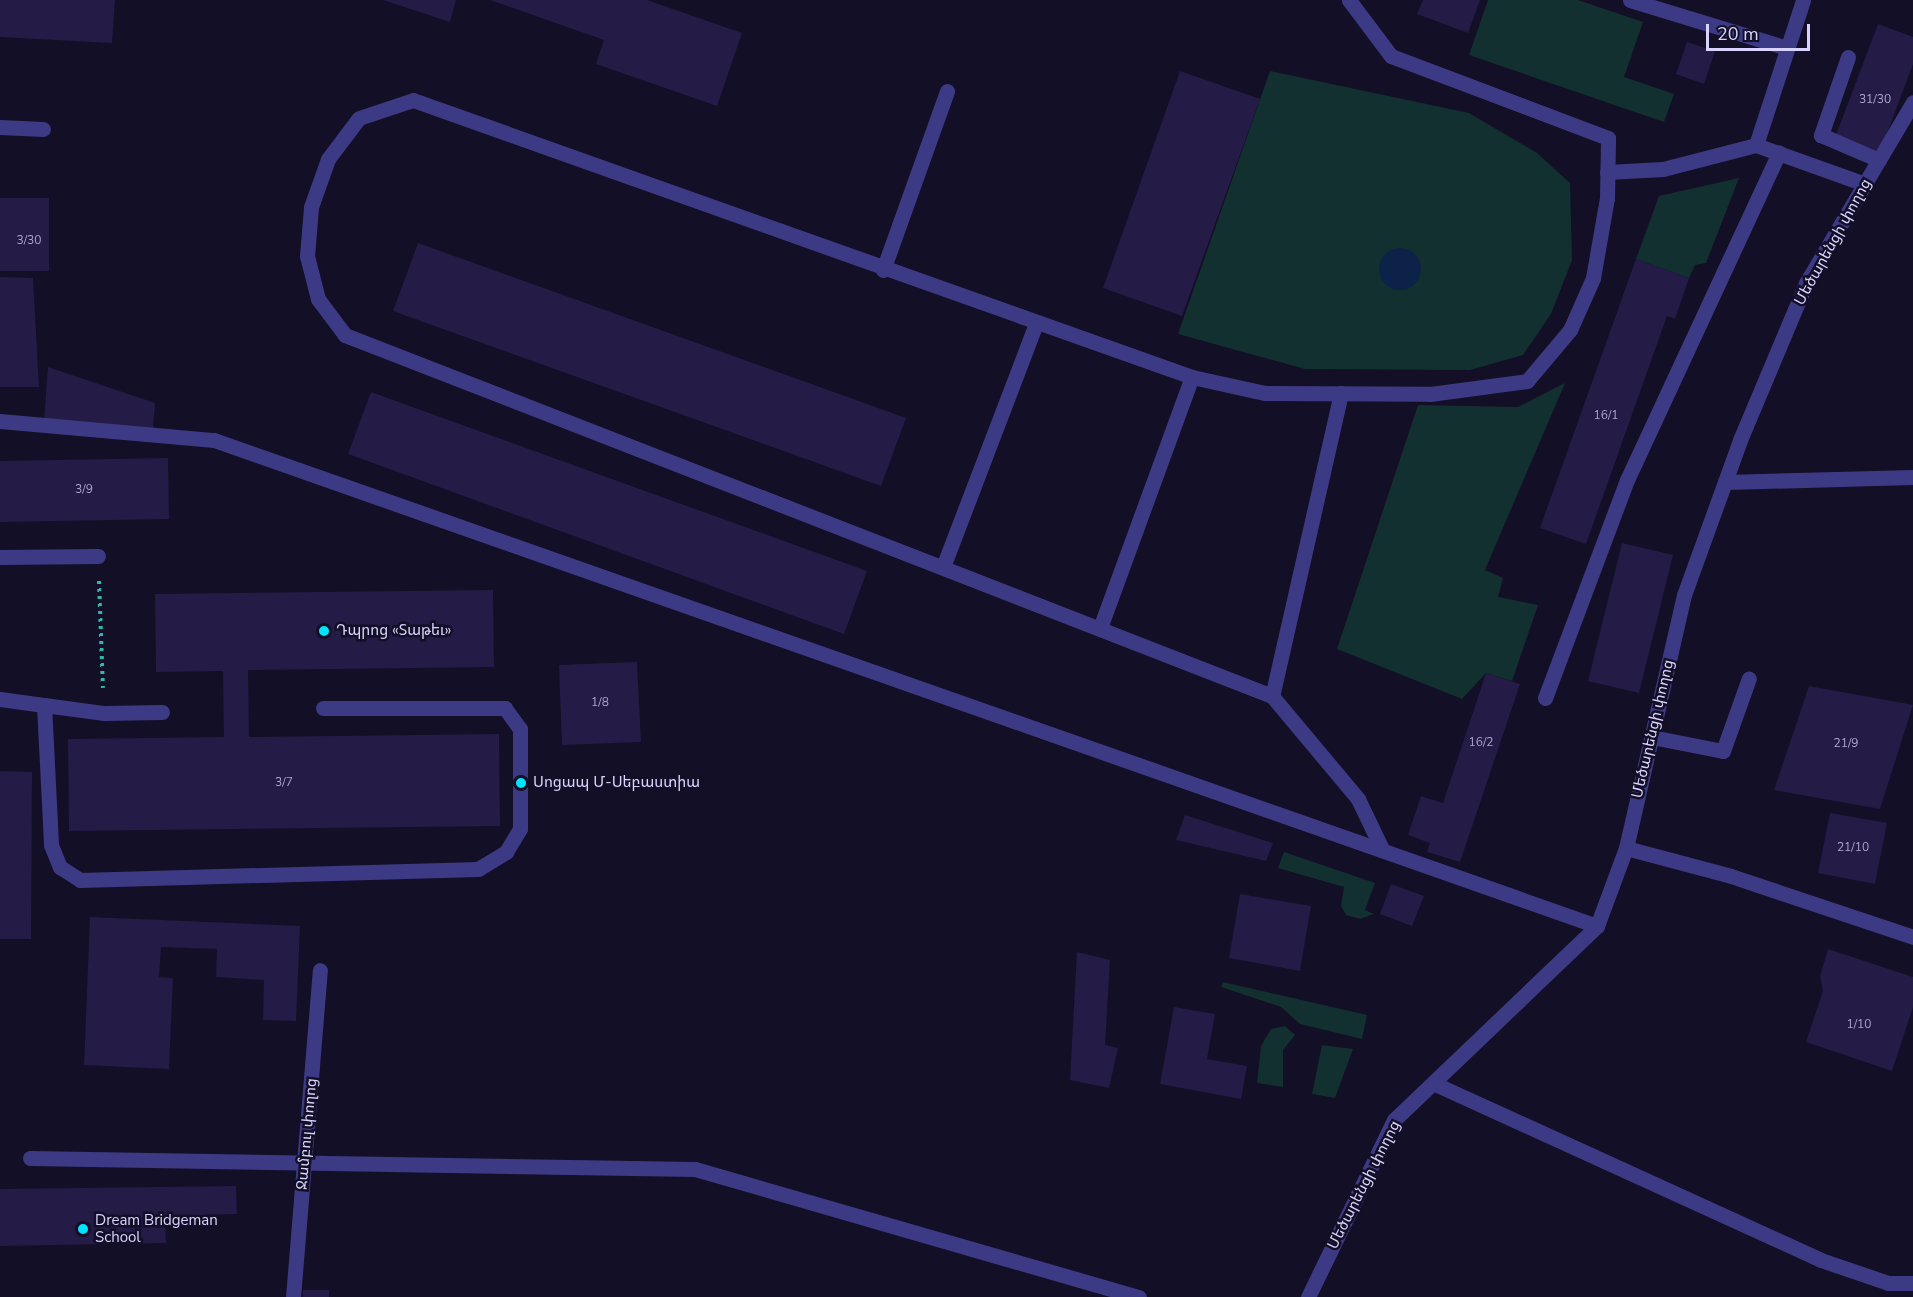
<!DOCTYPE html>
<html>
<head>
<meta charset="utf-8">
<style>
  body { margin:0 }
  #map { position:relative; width:1913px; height:1297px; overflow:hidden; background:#130f26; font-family:"Nunito Sans","Noto Sans Armenian",sans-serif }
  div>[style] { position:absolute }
  .green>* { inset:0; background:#12302f }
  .water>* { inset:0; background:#0c2248 }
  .round { border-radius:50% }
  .building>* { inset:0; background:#241b47 }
  .path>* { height:4px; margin-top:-2px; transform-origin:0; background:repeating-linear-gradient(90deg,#2fb8b0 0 3px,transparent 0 7.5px) }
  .minor>* { height:15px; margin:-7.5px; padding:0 7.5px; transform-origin:7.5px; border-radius:7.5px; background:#3d3a85 }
  .dots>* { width:16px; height:16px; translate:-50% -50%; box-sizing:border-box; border:3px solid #130f26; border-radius:50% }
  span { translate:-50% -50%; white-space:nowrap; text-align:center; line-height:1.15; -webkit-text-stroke:5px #130f26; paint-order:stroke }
  .number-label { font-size:12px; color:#aca6d1 }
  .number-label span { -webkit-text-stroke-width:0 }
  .street-label { font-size:15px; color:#d9d4ff }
  .poi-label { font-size:15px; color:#d9d4ff }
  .left { translate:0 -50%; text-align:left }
  .scale { position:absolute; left:1706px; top:24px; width:104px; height:27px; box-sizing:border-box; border:3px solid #d9d4ff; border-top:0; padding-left:8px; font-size:18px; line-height:21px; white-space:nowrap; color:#d9d4ff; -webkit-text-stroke:4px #130f26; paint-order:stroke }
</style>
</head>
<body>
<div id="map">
  <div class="green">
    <i style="clip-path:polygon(1488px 0,1578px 0,1643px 22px,1624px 77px,1674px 94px,1664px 122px,1469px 55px)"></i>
    <i style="clip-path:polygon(1270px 71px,1469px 113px,1537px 153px,1570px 183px,1572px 260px,1551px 314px,1523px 355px,1470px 370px,1305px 369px,1178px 334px)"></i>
    <i style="clip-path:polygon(1739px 178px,1706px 263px,1695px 265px,1689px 278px,1636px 259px,1659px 196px)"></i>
    <i style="clip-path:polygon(1565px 383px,1485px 570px,1503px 578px,1498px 597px,1538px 605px,1512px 681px,1486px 673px,1462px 699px,1337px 649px,1418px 405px,1518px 407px)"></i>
    <i style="clip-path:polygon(1284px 852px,1375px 883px,1365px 910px,1374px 914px,1360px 919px,1346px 915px,1341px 906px,1344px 887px,1278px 868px)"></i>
    <i style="clip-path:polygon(1223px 982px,1367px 1015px,1362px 1039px,1300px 1024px,1281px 1007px,1221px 987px)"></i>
    <i style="clip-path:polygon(1285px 1026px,1295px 1035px,1283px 1050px,1283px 1087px,1257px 1083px,1261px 1046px,1271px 1029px)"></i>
    <i style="clip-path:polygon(1322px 1045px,1353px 1049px,1335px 1098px,1312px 1094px)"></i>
  </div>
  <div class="water">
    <i class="round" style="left:1379px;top:248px;width:42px;height:42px"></i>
  </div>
  <div class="building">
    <i style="clip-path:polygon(0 0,115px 0,112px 43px,0 37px)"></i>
    <i style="clip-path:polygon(383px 0,456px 0,450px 22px)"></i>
    <i style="clip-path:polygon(490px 0,647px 0,742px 33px,717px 106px,596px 64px,604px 40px)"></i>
    <i style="clip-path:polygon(1423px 0,1480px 0,1468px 33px,1417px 14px)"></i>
    <i style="clip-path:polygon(1878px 24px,1913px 37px,1913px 64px,1880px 152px,1836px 135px)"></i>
    <i style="clip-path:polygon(1687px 42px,1715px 51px,1704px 84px,1676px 74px)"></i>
    <i style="clip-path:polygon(1180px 71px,1260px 99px,1182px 316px,1103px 288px)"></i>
    <i style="clip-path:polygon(0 198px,49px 198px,49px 271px,0 271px)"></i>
    <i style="clip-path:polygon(418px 243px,906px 418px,881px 486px,393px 311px)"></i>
    <i style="clip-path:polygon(1636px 259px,1689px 278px,1675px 319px,1667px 316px,1586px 544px,1540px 528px)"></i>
    <i style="clip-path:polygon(0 277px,33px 278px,39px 387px,0 387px)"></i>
    <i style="clip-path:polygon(48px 367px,155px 403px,153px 429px,44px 420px)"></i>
    <i style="clip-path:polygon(371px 392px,867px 571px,844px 634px,348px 454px)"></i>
    <i style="clip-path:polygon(168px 458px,169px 519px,0 522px,0 461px)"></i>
    <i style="clip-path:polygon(1622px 543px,1673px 555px,1639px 693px,1588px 681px)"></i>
    <i style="clip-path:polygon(493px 590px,494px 667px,248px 670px,249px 737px,499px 734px,500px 826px,69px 831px,68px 739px,224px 737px,223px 671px,156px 672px,155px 594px)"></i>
    <i style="clip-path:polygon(637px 662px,641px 742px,562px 745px,559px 665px)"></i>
    <i style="clip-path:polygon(1486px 673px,1520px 684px,1460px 862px,1427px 852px,1430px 843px,1408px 835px,1421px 796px,1443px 803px)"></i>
    <i style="clip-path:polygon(1809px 686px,1913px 705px,1880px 809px,1774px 790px)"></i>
    <i style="clip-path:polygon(0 771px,32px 772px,31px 939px,0 939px)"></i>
    <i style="clip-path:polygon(1830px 813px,1887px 823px,1875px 884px,1818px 873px)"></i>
    <i style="clip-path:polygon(1185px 815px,1273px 843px,1266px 861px,1176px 840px)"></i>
    <i style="clip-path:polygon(1391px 884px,1424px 896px,1412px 926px,1380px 914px)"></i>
    <i style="clip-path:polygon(1240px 894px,1311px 906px,1300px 971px,1229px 958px)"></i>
    <i style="clip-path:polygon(90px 917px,300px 926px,296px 1021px,263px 1020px,264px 980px,216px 977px,217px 949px,161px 947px,159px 977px,173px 978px,169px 1069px,84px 1065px)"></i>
    <i style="clip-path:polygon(1828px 949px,1913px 977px,1913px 1007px,1892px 1071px,1806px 1042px,1823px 991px,1820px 976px)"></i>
    <i style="clip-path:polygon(1077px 952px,1110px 960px,1105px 1045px,1118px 1048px,1109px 1088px,1070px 1080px)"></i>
    <i style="clip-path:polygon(1174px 1007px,1215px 1014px,1207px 1059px,1247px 1066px,1241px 1099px,1160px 1084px)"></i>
    <i style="clip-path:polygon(236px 1186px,237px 1214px,165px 1216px,166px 1243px,0 1246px,0 1189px)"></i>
    <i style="clip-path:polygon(303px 1290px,329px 1290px,329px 1297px,303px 1297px)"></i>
  </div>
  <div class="path">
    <i style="left:99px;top:581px;width:107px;rotate:87.9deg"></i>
  </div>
  <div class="minor">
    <i style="left:1630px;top:0;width:164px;rotate:17deg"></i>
    <i style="left:1848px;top:57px;width:83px;rotate:109.1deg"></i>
    <i style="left:1821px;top:135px;width:63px;rotate:23.3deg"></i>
    <i style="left:0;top:127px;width:43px;rotate:2.7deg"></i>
    <i style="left:1756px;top:145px;width:152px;rotate:-72deg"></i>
    <i style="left:1607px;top:172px;width:56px;rotate:-3.1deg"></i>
    <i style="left:1663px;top:169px;width:96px;rotate:-14.5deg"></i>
    <i style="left:1756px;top:145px;width:116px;rotate:19.7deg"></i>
    <i style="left:883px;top:270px;width:190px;rotate:-70.3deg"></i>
    <i style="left:1341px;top:393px;width:311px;rotate:102.8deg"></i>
    <i style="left:1272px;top:696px;width:134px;rotate:50.1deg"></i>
    <i style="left:1358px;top:799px;width:55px;rotate:64.4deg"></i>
    <i style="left:0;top:421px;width:215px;rotate:5.1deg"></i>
    <i style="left:214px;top:440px;width:1466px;rotate:19.36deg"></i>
    <i style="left:1725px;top:482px;width:188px;rotate:-1.5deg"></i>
    <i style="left:0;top:557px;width:98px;rotate:-0.6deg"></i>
    <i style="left:943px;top:567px;width:261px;rotate:-69.1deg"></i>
    <i style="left:1100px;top:628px;width:267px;rotate:-69.9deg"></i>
    <i style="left:1272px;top:696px;width:995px;rotate:-158.72deg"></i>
    <i style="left:345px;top:335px;width:45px;rotate:-126.9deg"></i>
    <i style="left:318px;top:299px;width:44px;rotate:-104.3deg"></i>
    <i style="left:307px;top:256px;width:49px;rotate:-85.3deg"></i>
    <i style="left:311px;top:207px;width:51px;rotate:-70.5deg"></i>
    <i style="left:328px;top:159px;width:51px;rotate:-52.9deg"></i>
    <i style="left:359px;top:118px;width:57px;rotate:-18.4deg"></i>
    <i style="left:413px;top:100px;width:827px;rotate:19.57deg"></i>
    <i style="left:1192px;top:377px;width:75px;rotate:12.4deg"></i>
    <i style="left:1265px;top:393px;width:165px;rotate:0.3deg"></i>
    <i style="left:1430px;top:394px;width:98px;rotate:-7.6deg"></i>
    <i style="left:1527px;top:381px;width:67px;rotate:-49.9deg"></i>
    <i style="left:1570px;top:330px;width:57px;rotate:-66.1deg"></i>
    <i style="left:1593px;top:278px;width:81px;rotate:-80.1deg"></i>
    <i style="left:1607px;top:198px;width:60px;rotate:-89deg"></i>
    <i style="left:1608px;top:138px;width:232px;rotate:-159.3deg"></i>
    <i style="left:1391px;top:56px;width:70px;rotate:-126.9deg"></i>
    <i style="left:1545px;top:698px;width:233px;rotate:-69.4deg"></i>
    <i style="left:1627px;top:480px;width:361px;rotate:-65.1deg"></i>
    <i style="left:0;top:699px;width:44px;rotate:7.8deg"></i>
    <i style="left:44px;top:705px;width:140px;rotate:87.1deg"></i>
    <i style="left:51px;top:845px;width:24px;rotate:68deg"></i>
    <i style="left:60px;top:867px;width:24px;rotate:33deg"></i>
    <i style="left:80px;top:880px;width:398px;rotate:-1.6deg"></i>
    <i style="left:478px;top:869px;width:33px;rotate:-31deg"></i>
    <i style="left:506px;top:852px;width:27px;rotate:-59deg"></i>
    <i style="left:520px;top:829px;width:100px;rotate:-90deg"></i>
    <i style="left:520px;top:729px;width:26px;rotate:-126deg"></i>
    <i style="left:505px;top:708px;width:182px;rotate:180deg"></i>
    <i style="left:44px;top:705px;width:61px;rotate:7.6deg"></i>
    <i style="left:104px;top:713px;width:58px;rotate:-1deg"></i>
    <i style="left:1652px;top:737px;width:72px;rotate:11.2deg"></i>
    <i style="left:1723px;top:751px;width:77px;rotate:-70.4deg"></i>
    <i style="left:1626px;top:848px;width:109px;rotate:14.9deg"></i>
    <i style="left:1731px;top:876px;width:192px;rotate:18.5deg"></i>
    <i style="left:1435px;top:1084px;width:424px;rotate:24.5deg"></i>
    <i style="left:1821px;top:1260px;width:71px;rotate:18.9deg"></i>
    <i style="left:1888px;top:1283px;width:25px"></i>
    <i style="left:30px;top:1158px;width:665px;rotate:0.95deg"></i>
    <i style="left:695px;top:1169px;width:462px;rotate:16.1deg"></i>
    <i style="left:293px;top:1297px;width:328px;rotate:-85.3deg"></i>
    <i style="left:1308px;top:1297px;width:197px;rotate:-64.1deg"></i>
    <i style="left:1394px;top:1120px;width:281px;rotate:-43.7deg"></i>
    <i style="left:1597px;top:926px;width:83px;rotate:-69.6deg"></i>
    <i style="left:1626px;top:848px;width:260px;rotate:-77.1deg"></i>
    <i style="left:1684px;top:595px;width:165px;rotate:-70.1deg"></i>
    <i style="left:1740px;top:440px;width:170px;rotate:-67.2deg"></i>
    <i style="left:1806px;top:283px;width:210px;rotate:-59.4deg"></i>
  </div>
  <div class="dots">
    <i style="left:324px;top:631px;background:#00e5ff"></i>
    <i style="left:521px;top:783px;background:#00e5ff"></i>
    <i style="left:83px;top:1229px;background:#00e5ff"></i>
  </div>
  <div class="number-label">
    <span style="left:1875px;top:100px">31/30</span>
    <span style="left:29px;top:241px">3/30</span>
    <span style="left:1606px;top:416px">16/1</span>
    <span style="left:84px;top:490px">3/9</span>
    <span style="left:600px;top:703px">1/8</span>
    <span style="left:1481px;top:743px">16/2</span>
    <span style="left:1846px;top:744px">21/9</span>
    <span style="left:284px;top:783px">3/7</span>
    <span style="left:1853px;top:848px">21/10</span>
    <span style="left:1859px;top:1025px">1/10</span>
  </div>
  <div class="street-label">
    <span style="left:1833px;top:242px;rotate:-61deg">Մեծարենցի փողոց</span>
    <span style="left:1653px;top:729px;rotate:-77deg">Մեծարենցի փողոց</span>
    <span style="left:307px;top:1134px;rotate:-85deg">Ջամբուլ փողոց</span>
    <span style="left:1364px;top:1185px;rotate:-63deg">Մեծարենցի փողոց</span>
  </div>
  <div class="poi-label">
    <span class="left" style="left:336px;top:631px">Դպրոց «Տաթեւ»</span>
    <span class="left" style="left:533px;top:783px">Սոցապ Մ-Սեբաստիա</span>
    <span class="left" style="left:95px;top:1229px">Dream Bridgeman<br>School</span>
  </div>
  <div class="scale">20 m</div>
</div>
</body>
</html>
